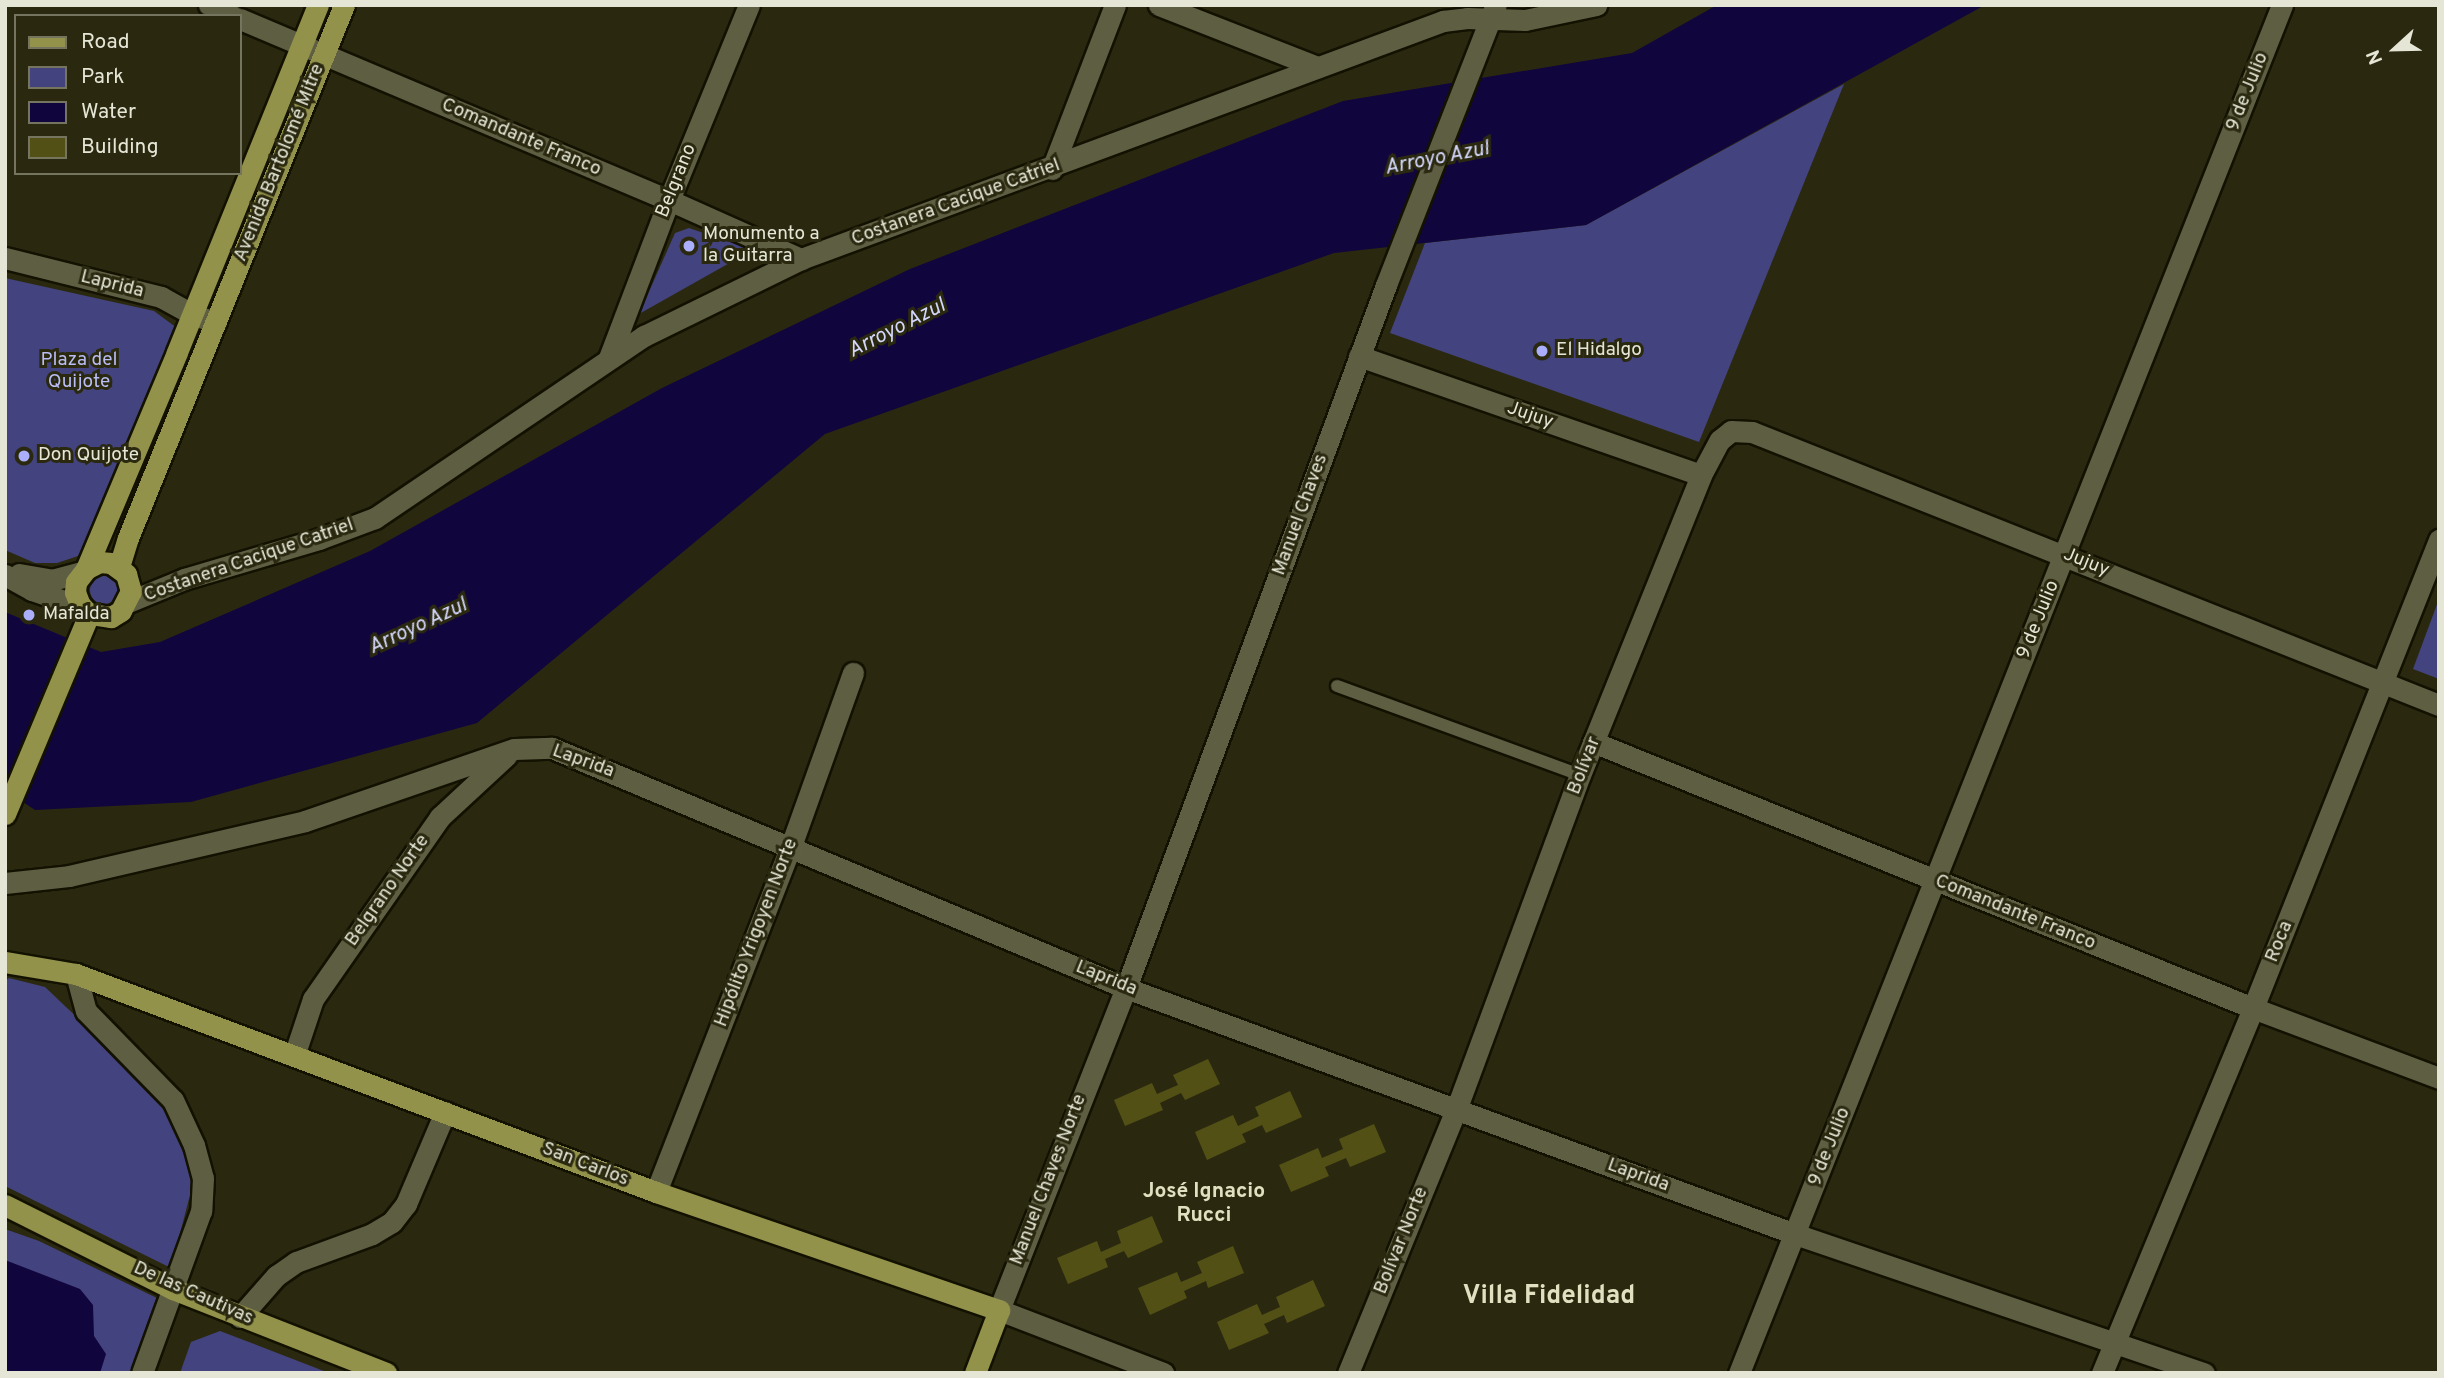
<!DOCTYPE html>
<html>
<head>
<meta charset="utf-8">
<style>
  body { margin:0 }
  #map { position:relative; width:2444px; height:1378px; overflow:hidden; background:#2a2910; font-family:Overpass,sans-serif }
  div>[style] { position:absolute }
  .green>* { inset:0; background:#43437f }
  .round { border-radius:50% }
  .water>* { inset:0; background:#11053d }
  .building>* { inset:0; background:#525015 }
  .roads { filter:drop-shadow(2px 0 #131100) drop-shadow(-2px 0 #131100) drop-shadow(0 2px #131100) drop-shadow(0 -2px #131100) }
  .lane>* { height:12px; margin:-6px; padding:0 6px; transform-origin:6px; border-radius:6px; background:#5e5e43 }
  .street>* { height:21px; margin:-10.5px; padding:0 10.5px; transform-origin:10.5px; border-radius:10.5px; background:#5e5e43 }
  .secondary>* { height:21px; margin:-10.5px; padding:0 10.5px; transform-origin:10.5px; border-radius:10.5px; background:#5e5e43 }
  .primary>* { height:21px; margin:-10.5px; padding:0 10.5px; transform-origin:10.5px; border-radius:10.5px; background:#93924b }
  .dots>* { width:19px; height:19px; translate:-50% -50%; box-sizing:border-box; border:4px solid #2a2910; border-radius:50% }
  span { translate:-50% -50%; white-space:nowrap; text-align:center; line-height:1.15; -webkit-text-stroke:6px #2a2910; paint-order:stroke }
  .street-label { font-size:19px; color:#e5e6d6 }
  .poi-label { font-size:19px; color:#e5e6d6 }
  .left { translate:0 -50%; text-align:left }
  .park-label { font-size:19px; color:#b9bdf3 }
  .water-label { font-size:21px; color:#d4d7fc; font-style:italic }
  .neighbourhood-label { font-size:21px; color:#e1e1c2; font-weight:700 }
  .district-label { font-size:26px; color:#e1e1c2; font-weight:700 }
  .frame { position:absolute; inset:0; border:7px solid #e5e6d6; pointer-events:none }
  .legend { position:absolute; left:14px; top:14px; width:228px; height:161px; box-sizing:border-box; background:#2a2910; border:2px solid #75755f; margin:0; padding:9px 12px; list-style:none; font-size:21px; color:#e5e6d6 }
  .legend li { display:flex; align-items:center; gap:14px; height:35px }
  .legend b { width:35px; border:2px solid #75755f }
  .north { position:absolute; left:2360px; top:14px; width:70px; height:70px; -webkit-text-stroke:5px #2a2910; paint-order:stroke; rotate:248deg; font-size:19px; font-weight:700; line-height:28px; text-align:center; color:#e5e6d6 }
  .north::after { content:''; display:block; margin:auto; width:24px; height:32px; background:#e5e6d6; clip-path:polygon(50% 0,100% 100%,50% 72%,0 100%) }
</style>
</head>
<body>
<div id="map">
  <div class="green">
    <i style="clip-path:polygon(1844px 84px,1699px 442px,1390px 333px,1425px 243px,1586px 225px)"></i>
    <i style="clip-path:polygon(689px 228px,747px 248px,749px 252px,639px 314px,675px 233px)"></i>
    <i style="clip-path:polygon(5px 278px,154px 311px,177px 328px,93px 539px,78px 556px,57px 563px,35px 563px,5px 550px)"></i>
    <i class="round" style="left:90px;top:576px;width:28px;height:28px"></i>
    <i style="clip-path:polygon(2439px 599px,2439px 679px,2413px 669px)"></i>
    <i style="clip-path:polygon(9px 978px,45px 987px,148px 1085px,185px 1136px,196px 1172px,171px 1268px,5px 1186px,5px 981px)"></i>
    <i style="clip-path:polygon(5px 1229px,39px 1241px,161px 1300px,134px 1373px,5px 1373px)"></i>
    <i style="clip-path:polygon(220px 1331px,329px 1373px,180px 1373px,191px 1342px)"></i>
  </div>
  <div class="water">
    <i style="clip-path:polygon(1717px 5px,1985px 5px,1586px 225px,1334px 253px,825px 434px,477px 723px,191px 802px,35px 810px,5px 790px,5px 612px,101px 652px,160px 642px,370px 551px,662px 388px,910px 269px,1343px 101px,1632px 53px)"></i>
    <i style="clip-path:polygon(5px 1260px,80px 1289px,93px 1305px,94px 1336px,106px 1354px,100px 1373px,5px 1373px)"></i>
  </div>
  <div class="building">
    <i style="clip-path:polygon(1208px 1059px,1220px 1084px,1185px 1100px,1181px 1093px,1160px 1103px,1163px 1110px,1125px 1126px,1114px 1100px,1152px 1083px,1157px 1094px,1178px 1085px,1173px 1075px)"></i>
    <i style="clip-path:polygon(1290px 1091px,1302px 1117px,1266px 1133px,1262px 1125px,1242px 1134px,1246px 1142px,1207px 1160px,1195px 1132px,1233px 1115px,1238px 1126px,1259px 1116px,1255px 1107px)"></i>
    <i style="clip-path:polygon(1374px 1124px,1386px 1152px,1350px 1167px,1346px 1158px,1325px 1167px,1329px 1176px,1291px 1192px,1279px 1165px,1318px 1148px,1322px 1158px,1343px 1149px,1339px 1139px)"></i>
    <i style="clip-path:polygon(1152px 1216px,1163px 1242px,1128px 1258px,1124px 1251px,1105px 1259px,1108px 1267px,1068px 1284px,1057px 1258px,1097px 1241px,1101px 1252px,1121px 1243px,1117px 1231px)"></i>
    <i style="clip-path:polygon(1233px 1246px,1244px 1273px,1208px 1288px,1206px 1281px,1184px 1291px,1187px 1298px,1150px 1315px,1138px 1288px,1177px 1272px,1181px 1282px,1202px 1273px,1197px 1262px)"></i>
    <i style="clip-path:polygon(1313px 1280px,1325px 1306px,1287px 1323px,1284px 1315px,1264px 1324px,1269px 1333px,1229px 1350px,1217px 1322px,1257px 1304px,1262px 1315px,1280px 1307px,1276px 1297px)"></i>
  </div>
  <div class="roads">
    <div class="lane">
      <i style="left:1337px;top:686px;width:259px;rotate:20.1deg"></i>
    </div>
    <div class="street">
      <i style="left:209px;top:5px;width:26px;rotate:25deg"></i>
      <i style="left:1159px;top:5px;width:170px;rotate:21.4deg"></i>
      <i style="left:240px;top:19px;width:466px;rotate:22.9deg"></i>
      <i style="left:669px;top:200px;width:145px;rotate:24.1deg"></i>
      <i style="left:5px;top:258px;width:161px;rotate:14deg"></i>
      <i style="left:161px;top:297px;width:37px;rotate:29deg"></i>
      <i style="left:193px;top:315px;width:24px;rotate:17deg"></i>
      <i style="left:1359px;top:356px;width:362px;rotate:19.2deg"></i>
      <i style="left:609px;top:358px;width:169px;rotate:-69.2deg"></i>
      <i style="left:669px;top:200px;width:211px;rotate:-67.7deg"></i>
      <i style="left:19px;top:574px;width:34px;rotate:10deg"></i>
      <i style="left:52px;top:580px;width:31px;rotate:-15deg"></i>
      <i style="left:5px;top:575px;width:31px;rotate:29deg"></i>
      <i style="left:32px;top:590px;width:53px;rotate:18.8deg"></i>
      <i style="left:1593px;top:742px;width:712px;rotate:21.95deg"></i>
      <i style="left:2253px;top:1008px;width:199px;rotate:20.6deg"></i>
      <i style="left:5px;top:883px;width:64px;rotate:-6.2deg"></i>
      <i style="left:69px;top:876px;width:242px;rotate:-13.1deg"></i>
      <i style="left:305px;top:821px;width:221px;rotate:-19deg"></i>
      <i style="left:514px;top:749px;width:38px;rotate:-2deg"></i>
      <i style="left:552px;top:748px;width:622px;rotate:22.69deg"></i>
      <i style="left:1126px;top:988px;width:713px;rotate:20.19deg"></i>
      <i style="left:1795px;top:1234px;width:432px;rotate:18.8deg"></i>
      <i style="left:76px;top:974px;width:38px;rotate:75deg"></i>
      <i style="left:86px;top:1011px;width:124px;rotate:45.7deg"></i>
      <i style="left:173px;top:1100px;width:50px;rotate:65deg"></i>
      <i style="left:194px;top:1145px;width:34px;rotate:75deg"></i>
      <i style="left:203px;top:1178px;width:33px;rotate:93deg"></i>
      <i style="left:201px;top:1211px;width:172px;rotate:110deg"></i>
      <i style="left:294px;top:1056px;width:60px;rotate:-71.6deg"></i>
      <i style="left:313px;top:999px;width:222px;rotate:-55.1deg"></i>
      <i style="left:440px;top:817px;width:91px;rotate:-42.8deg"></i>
      <i style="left:656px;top:1192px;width:371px;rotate:-68.7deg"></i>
      <i style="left:791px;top:846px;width:184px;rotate:-70.3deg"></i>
      <i style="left:999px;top:1310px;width:176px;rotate:21deg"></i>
      <i style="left:240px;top:1317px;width:55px;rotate:-48.7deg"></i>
      <i style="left:276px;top:1276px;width:24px;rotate:-35deg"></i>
      <i style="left:296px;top:1262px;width:81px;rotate:-20.2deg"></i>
      <i style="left:372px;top:1234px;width:23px;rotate:-31deg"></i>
      <i style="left:392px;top:1222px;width:23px;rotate:-52deg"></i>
      <i style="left:406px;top:1204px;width:100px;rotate:-67deg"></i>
      <i style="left:1348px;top:1373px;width:284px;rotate:-67.7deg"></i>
      <i style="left:1456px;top:1110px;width:357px;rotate:-69.7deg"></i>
      <i style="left:1580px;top:775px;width:323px;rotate:-68deg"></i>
      <i style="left:1701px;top:475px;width:40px;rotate:-62deg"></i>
      <i style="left:1720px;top:440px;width:14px;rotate:-39deg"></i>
      <i style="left:1731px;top:431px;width:21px;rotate:3deg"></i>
      <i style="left:1752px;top:432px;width:739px;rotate:21.67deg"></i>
      <i style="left:1739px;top:1373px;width:1472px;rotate:-68.35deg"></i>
      <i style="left:2102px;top:1373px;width:395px;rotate:-67.5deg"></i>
      <i style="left:2253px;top:1008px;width:504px;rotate:-68.33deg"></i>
    </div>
    <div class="secondary">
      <i style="left:1052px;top:169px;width:176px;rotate:-69deg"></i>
      <i style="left:128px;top:602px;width:61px;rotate:-22.3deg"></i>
      <i style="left:184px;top:579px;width:141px;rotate:-16.5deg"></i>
      <i style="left:319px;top:539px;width:60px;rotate:-20.6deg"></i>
      <i style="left:375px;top:518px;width:325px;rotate:-34.1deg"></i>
      <i style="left:644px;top:336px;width:175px;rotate:-26.1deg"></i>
      <i style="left:801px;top:259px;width:685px;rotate:-20.34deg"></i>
      <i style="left:1443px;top:21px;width:24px;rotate:-7deg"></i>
      <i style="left:1467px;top:18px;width:58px;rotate:2deg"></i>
      <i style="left:1525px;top:20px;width:73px;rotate:-11.9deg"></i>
      <i style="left:999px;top:1310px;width:346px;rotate:-68.5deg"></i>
      <i style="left:1126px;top:988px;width:750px;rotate:-69.7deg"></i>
      <i style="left:1386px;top:285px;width:301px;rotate:-68.6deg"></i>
    </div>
    <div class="primary">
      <i style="left:119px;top:567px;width:30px;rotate:-73deg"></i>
      <i style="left:128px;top:538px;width:575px;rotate:-67.94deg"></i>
      <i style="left:86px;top:569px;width:16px;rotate:-27deg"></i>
      <i style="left:100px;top:562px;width:11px;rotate:5deg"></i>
      <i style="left:111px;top:563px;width:19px;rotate:36deg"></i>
      <i style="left:126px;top:574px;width:18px;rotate:74deg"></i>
      <i style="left:131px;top:591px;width:22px;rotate:117deg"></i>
      <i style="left:121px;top:611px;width:12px;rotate:149deg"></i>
      <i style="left:111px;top:617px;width:22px;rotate:-172deg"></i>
      <i style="left:89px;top:614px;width:13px;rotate:-135deg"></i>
      <i style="left:80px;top:605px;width:14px;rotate:-111deg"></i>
      <i style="left:75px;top:592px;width:10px;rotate:-84deg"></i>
      <i style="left:76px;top:582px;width:16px;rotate:-52deg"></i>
      <i style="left:86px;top:569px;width:235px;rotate:-67.2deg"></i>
      <i style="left:177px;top:352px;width:375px;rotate:-67.9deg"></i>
      <i style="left:5px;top:814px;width:217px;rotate:-67.2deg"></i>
      <i style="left:5px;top:962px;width:72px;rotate:9.6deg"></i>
      <i style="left:76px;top:974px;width:620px;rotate:20.6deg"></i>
      <i style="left:656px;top:1192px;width:363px;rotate:19deg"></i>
      <i style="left:999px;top:1310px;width:67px;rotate:110.9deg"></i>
      <i style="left:5px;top:1205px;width:188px;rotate:26.6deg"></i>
      <i style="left:173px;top:1289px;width:229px;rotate:21.5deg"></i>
    </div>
  </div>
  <div class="dots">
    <i style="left:689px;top:246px;background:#abaffb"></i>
    <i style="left:1542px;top:351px;background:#abaffb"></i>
    <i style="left:24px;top:456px;background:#abaffb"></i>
    <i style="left:29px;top:615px;background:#abaffb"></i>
  </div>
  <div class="street-label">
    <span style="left:2248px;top:92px;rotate:-68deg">9 de Julio</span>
    <span style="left:521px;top:138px;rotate:23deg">Comandante Franco</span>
    <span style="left:280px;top:163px;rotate:-68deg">Avenida Bartolomé Mitre</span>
    <span style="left:677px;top:181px;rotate:-68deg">Belgrano</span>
    <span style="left:956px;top:203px;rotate:-20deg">Costanera Cacique Catriel</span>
    <span style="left:112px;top:285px;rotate:14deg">Laprida</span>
    <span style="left:1530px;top:416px;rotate:19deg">Jujuy</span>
    <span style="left:1301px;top:515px;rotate:-70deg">Manuel Chaves</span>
    <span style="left:249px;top:561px;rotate:-19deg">Costanera Cacique Catriel</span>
    <span style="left:2086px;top:563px;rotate:22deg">Jujuy</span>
    <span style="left:2039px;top:620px;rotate:-68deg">9 de Julio</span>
    <span style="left:583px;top:762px;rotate:20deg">Laprida</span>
    <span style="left:1585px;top:766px;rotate:-69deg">Bolívar</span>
    <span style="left:388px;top:891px;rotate:-55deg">Belgrano Norte</span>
    <span style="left:2015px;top:913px;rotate:22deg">Comandante Franco</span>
    <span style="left:757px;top:933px;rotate:-69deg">Hipólito Yrigoyen Norte</span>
    <span style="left:2280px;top:942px;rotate:-68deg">Roca</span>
    <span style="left:1106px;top:979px;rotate:22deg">Laprida</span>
    <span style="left:1830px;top:1147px;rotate:-68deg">9 de Julio</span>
    <span style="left:585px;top:1165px;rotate:21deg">San Carlos</span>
    <span style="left:1638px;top:1176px;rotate:20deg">Laprida</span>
    <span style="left:1049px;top:1180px;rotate:-69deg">Manuel Chaves Norte</span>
    <span style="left:1402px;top:1241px;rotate:-68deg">Bolívar Norte</span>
    <span style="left:193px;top:1294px;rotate:24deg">De las Cautivas</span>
  </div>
  <div class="poi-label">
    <span class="left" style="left:703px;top:246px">Monumento a<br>la Guitarra</span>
    <span class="left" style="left:1556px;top:351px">El Hidalgo</span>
    <span class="left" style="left:38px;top:456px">Don Quijote</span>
    <span class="left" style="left:43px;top:615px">Mafalda</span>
  </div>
  <div class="park-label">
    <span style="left:79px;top:372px">Plaza del<br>Quijote</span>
  </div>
  <div class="water-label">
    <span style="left:1437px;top:159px;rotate:-11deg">Arroyo Azul</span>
    <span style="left:897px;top:329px;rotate:-27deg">Arroyo Azul</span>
    <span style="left:418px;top:627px;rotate:-25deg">Arroyo Azul</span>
  </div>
  <div class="neighbourhood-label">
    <span style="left:1204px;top:1204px">José Ignacio<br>Rucci</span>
  </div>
  <div class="district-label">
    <span style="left:1549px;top:1297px">Villa Fidelidad</span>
  </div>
  <div class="frame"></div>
  <ul class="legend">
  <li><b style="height:9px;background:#93924b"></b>Road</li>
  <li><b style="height:19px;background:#43437f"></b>Park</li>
  <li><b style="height:19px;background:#11053d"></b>Water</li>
  <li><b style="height:19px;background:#525015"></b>Building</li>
  </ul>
  <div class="north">N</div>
</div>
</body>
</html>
